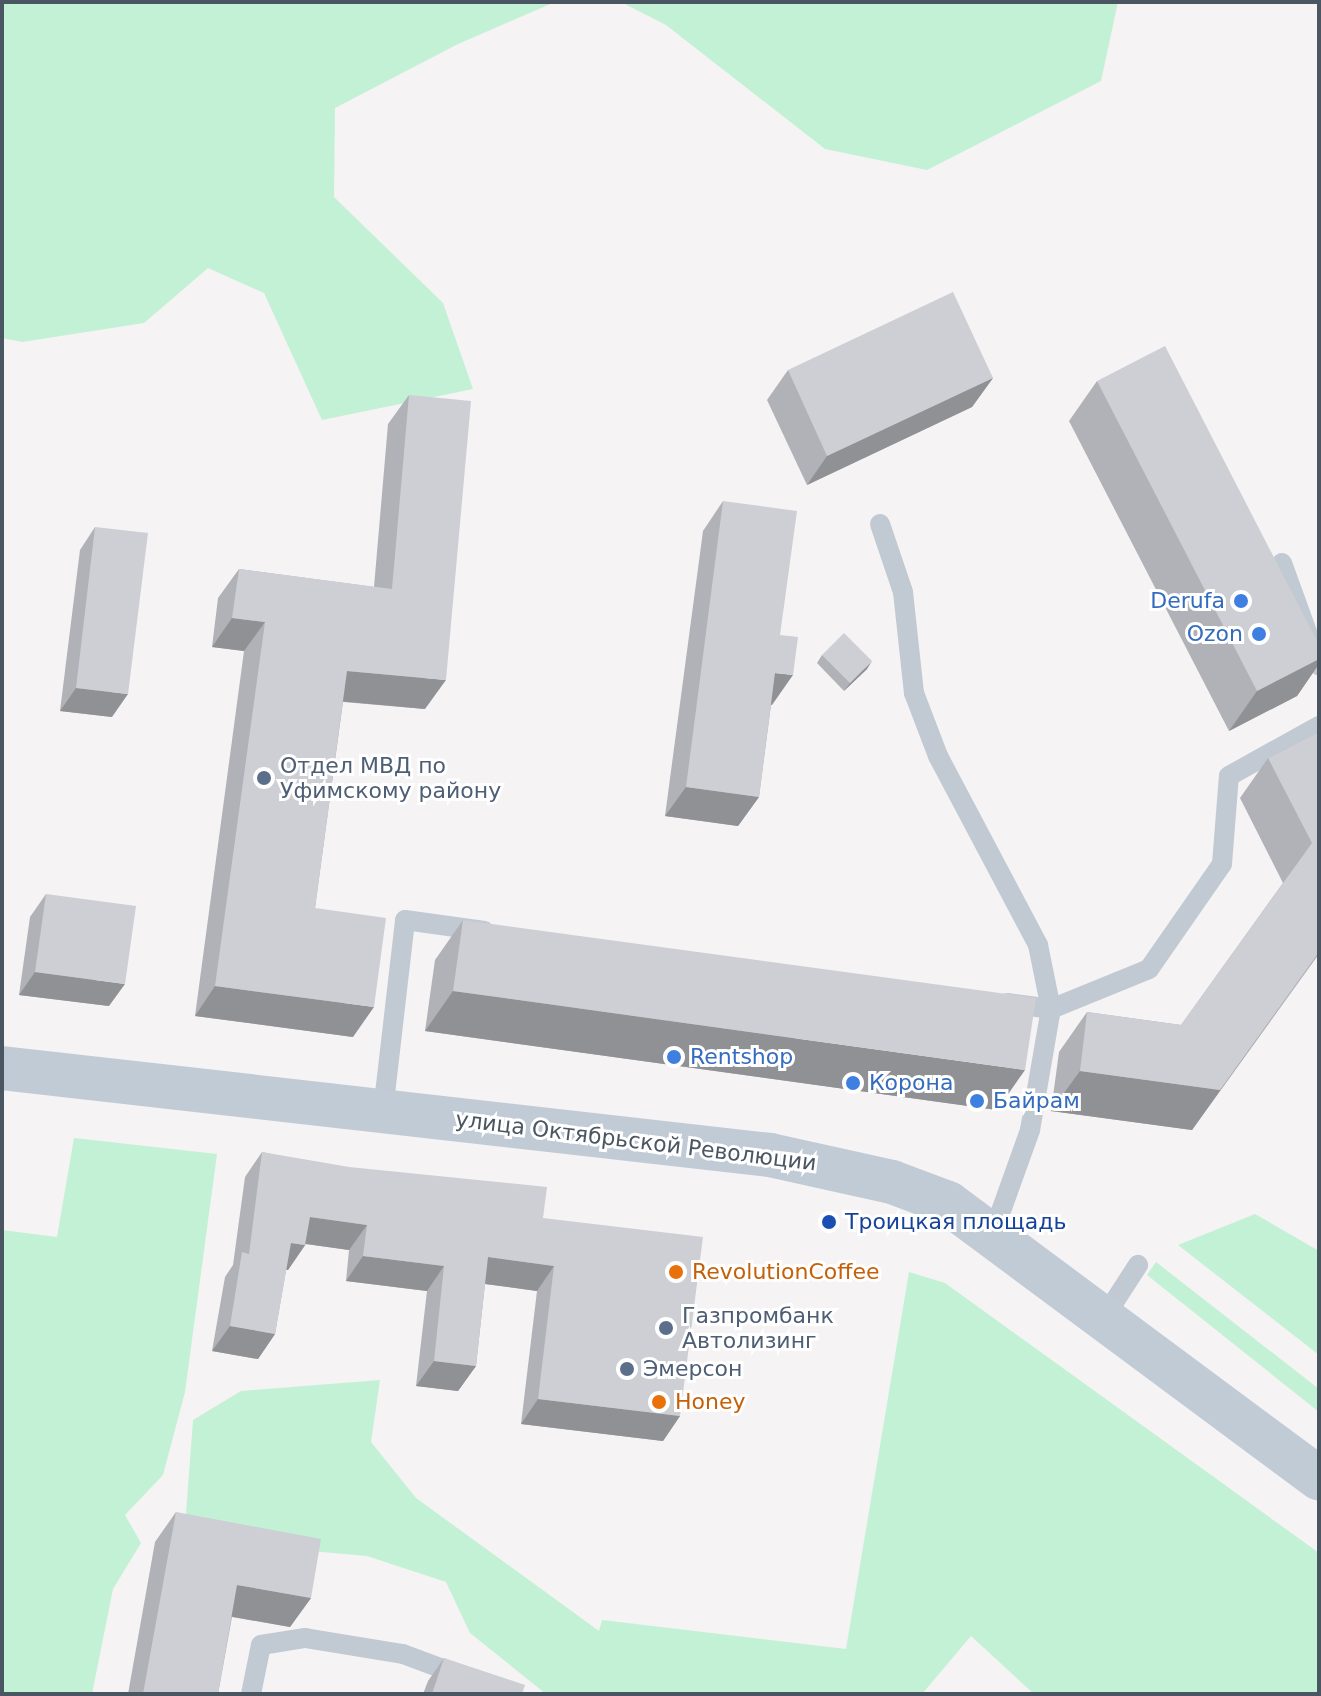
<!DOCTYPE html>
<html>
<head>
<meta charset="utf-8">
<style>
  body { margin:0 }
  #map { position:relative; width:1321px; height:1696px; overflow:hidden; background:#f5f3f3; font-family:"DejaVu Sans",sans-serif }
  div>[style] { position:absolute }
  .green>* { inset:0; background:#c3f1d5 }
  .lane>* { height:20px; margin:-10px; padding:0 10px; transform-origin:10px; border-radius:10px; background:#c1cad2 }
  .secondary>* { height:44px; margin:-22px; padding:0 22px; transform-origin:22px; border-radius:22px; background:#c1cbd6 }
  .wall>* { inset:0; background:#b0b2b7 }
  .shaded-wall>* { inset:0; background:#909195 }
  .building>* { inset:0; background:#cdcfd5 }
  .dots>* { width:22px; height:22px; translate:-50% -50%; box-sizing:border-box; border:4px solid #fff; border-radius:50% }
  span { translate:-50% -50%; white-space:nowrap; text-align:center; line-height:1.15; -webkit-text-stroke:6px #fff; paint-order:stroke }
  .shop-label { font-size:22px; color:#366cbe }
  .right { translate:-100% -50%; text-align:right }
  .left { translate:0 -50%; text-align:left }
  .service-label { font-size:22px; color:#4e5e75 }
  .street-label { font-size:22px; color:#4a5661 }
  .transit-label { font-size:22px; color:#164399 }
  .food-label { font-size:22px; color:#c56008 }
  .frame { position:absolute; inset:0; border:4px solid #4a5661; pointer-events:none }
</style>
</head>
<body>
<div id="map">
  <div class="green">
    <i style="clip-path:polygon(2px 2px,555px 2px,458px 44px,335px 108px,334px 197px,443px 303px,473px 389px,322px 420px,264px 293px,208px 268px,144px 323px,22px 342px,2px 338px)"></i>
    <i style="clip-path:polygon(621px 2px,1118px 2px,1101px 81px,927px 170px,825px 149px,666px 25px)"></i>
    <i style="clip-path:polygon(74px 1138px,217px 1154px,185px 1392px,163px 1475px,125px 1515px,141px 1543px,113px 1589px,92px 1694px,2px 1694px,2px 1230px,57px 1237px)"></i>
    <i style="clip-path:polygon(1255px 1214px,1319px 1251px,1319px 1355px,1178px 1245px)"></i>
    <i style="clip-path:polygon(1156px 1262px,1319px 1389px,1319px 1412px,1147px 1275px)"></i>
    <i style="clip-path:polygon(909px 1272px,945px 1283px,1319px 1553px,1319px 1694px,1034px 1694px,971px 1636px,922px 1694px,546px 1694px,470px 1633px,446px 1582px,367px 1556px,184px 1540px,193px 1420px,241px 1391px,380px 1380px,371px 1442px,416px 1498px,599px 1631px,602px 1620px,846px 1649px)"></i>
  </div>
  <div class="lane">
    <i style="left:880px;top:524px;width:72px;rotate:71.3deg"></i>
    <i style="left:903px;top:592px;width:102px;rotate:83.8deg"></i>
    <i style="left:914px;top:693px;width:67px;rotate:69.1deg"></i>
    <i style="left:938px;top:756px;width:214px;rotate:62.1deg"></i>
    <i style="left:1038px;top:945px;width:65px;rotate:78.5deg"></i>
    <i style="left:1051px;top:1009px;width:44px;rotate:-172.2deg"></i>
    <i style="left:1282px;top:563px;width:109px;rotate:70.1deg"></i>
    <i style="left:383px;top:1111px;width:192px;rotate:-83.4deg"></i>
    <i style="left:405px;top:920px;width:80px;rotate:7.9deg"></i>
    <i style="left:991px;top:1239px;width:116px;rotate:-70.3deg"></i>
    <i style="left:1030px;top:1130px;width:123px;rotate:-80.2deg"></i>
    <i style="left:1051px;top:1009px;width:106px;rotate:-22.2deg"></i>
    <i style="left:1149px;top:969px;width:128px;rotate:-55.2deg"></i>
    <i style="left:1222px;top:864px;width:88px;rotate:-85.5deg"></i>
    <i style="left:1229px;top:776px;width:103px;rotate:-29.1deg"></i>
    <i style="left:1105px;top:1316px;width:61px;rotate:-57.1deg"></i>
    <i style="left:251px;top:1694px;width:50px;rotate:-78.5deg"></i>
    <i style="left:261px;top:1645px;width:45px;rotate:-9deg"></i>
    <i style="left:305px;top:1638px;width:99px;rotate:9.3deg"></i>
    <i style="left:403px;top:1654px;width:114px;rotate:20.5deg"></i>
  </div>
  <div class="secondary">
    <i style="left:2px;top:1068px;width:773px;rotate:6.46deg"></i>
    <i style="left:770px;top:1155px;width:125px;rotate:12.5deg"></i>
    <i style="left:892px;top:1182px;width:60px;rotate:20.6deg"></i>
    <i style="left:948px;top:1203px;width:462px;rotate:36.6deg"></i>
  </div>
  <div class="wall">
    <i style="clip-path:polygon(788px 370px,993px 378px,972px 407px,807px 485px,767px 400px)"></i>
    <i style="clip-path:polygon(1097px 381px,1319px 645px,1319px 664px,1297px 696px,1229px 731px,1069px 421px)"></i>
    <i style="clip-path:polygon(409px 395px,425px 709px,343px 702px,315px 908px,353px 1037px,195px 1016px,244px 651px,212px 647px,218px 598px,239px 569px,374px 587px,388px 424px)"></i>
    <i style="clip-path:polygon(723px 501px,772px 705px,771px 705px,759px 797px,738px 826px,665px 816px,703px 531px)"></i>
    <i style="clip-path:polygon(95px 527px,112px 717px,60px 711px,80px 550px)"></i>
    <i style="clip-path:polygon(822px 655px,867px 669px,844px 691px,817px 663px)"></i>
    <i style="clip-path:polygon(1319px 732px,1319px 954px,1192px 1130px,1051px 1111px,1059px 1052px,1087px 1012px,1181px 1025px,1283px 883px,1240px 798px,1268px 758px)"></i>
    <i style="clip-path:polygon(46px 894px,109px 1006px,19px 995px,30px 917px)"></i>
    <i style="clip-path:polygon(463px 920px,997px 1110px,425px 1031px,435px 960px)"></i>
    <i style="clip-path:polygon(262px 1152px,543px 1218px,680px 1416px,663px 1441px,521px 1424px,537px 1291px,485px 1284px,476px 1366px,458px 1391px,416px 1386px,427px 1291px,346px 1281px,349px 1250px,306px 1244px,288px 1270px,286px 1270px,275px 1334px,258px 1359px,212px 1351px,225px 1277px,233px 1265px,245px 1177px)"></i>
    <i style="clip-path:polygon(176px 1512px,311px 1598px,290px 1627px,232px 1617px,218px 1694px,128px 1694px,155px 1542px)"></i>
    <i style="clip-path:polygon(444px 1658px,522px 1694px,423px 1694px,428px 1681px)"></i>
  </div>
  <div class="shaded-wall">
    <i style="clip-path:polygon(993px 378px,972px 407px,807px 485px,827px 456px)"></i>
    <i style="clip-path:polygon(232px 618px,265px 622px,244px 651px,212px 647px)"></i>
    <i style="clip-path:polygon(1319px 659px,1319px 664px,1297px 696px,1229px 731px,1257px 691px)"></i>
    <i style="clip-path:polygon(872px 661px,867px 669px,844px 691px,850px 683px)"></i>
    <i style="clip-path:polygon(347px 671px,446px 680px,425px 709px,327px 700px)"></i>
    <i style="clip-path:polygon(775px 673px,793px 675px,772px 705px,755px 702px)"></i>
    <i style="clip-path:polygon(76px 688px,128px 694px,112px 717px,60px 711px)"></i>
    <i style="clip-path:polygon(686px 787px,759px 797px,738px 826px,665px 816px)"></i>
    <i style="clip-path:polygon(1319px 952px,1192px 1130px,1051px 1111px,1080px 1071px,1220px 1090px)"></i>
    <i style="clip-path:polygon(35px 972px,125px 984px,109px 1006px,19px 995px)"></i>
    <i style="clip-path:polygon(215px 986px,374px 1007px,353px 1037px,195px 1016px)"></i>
    <i style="clip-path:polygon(453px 991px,1025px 1070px,997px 1110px,425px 1031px)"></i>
    <i style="clip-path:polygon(310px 1217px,367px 1225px,349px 1250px,292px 1242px)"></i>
    <i style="clip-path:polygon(291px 1243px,305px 1245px,288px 1270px,273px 1268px)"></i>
    <i style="clip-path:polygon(363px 1256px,444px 1266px,427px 1291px,346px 1281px)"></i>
    <i style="clip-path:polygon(488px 1257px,554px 1266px,537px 1291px,470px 1282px)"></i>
    <i style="clip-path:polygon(230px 1326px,275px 1334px,258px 1359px,212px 1351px)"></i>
    <i style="clip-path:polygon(434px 1361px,476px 1366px,458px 1391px,416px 1386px)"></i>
    <i style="clip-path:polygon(538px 1399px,680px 1416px,663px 1441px,521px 1424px)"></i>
    <i style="clip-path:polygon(237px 1585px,311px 1598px,290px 1627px,217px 1614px)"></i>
  </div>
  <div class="building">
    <i style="clip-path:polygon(953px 292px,993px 378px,827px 456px,788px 370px)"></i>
    <i style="clip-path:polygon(1165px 346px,1319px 645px,1319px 659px,1257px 691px,1097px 381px)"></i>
    <i style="clip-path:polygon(409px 395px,471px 401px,446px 680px,347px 671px,315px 908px,386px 918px,374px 1007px,215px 986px,265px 622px,232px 618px,239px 569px,392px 589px)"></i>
    <i style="clip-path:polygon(723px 501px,797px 511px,780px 635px,798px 637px,793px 675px,775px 673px,759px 797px,686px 787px)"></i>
    <i style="clip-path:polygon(95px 527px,148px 533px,128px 694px,76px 688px)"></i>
    <i style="clip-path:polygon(844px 633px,872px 661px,850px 683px,822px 655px)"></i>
    <i style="clip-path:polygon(1319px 732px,1319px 952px,1220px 1090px,1080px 1071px,1087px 1012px,1181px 1025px,1312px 843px,1268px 758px)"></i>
    <i style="clip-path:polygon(46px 894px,136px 906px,125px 984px,35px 972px)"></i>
    <i style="clip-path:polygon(463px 920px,1036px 998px,1025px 1070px,453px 991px)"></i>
    <i style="clip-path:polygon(262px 1152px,349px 1167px,547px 1187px,543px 1218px,703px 1237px,680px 1416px,538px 1399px,554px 1266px,488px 1257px,476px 1366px,434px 1361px,444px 1266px,363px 1256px,367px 1225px,310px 1217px,305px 1245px,291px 1243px,275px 1334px,230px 1326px,242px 1252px,249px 1254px)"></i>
    <i style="clip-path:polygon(176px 1512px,321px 1539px,311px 1598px,237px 1585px,218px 1694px,143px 1694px)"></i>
    <i style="clip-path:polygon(444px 1658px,525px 1685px,522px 1694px,432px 1694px)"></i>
  </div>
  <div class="dots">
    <i style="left:1241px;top:601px;background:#3f7fe0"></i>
    <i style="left:1259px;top:634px;background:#3f7fe0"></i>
    <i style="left:264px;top:778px;background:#5c6f8a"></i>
    <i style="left:674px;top:1057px;background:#3f7fe0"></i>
    <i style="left:853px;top:1083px;background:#3f7fe0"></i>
    <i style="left:977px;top:1101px;background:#3f7fe0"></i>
    <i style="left:829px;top:1222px;background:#1a4fb4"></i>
    <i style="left:676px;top:1272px;background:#e8710a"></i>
    <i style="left:666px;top:1328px;background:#5c6f8a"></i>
    <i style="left:627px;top:1369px;background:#5c6f8a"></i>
    <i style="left:659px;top:1402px;background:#e8710a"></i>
  </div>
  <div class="shop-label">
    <span class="right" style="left:1225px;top:601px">Derufa</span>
    <span class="right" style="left:1243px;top:634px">Ozon</span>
    <span class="left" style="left:690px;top:1057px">Rentshop</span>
    <span class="left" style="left:869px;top:1083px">Корона</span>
    <span class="left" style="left:993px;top:1101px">Байрам</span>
  </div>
  <div class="service-label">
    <span class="left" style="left:280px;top:778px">Отдел МВД по<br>Уфимскому району</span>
    <span class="left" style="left:682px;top:1328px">Газпромбанк<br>Автолизинг</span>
    <span class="left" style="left:643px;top:1369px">Эмерсон</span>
  </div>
  <div class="street-label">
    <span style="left:636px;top:1141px;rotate:7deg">улица Октябрьской Революции</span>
  </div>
  <div class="transit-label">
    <span class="left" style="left:845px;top:1222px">Троицкая площадь</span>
  </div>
  <div class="food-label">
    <span class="left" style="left:692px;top:1272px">RevolutionCoffee</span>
    <span class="left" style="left:675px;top:1402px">Honey</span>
  </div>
  <div class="frame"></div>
</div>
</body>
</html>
